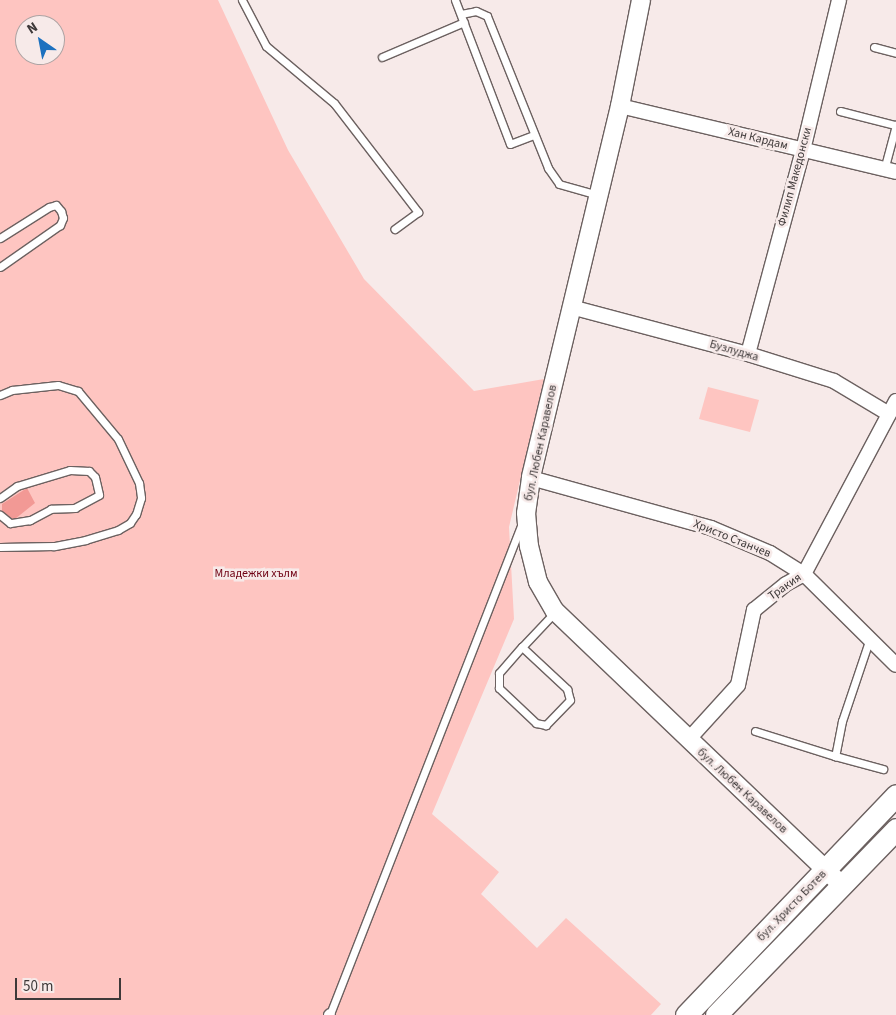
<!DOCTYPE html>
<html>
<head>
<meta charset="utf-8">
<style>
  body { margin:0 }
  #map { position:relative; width:896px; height:1015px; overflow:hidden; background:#f7eae9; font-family:"Source Sans 3",sans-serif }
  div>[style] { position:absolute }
  .green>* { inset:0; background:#fec5c1 }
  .water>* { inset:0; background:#f29995 }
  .roads { filter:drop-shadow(1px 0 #6c6160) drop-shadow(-1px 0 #6c6160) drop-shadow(0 1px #6c6160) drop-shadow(0 -1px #6c6160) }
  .service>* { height:7px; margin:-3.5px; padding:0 3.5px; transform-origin:3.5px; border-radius:3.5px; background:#fff }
  .pedestrian>* { height:10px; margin:-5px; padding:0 5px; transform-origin:5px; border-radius:5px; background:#fff }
  .minor>* { height:14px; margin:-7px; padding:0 7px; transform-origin:7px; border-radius:7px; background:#fff }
  .tertiary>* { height:18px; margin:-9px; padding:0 9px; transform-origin:9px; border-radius:9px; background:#fff }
  .primary>* { height:21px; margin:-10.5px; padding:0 10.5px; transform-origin:10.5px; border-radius:10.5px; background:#fff }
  span { translate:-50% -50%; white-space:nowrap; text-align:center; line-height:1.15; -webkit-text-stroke:5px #f7eae9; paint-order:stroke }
  .street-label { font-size:12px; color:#3e3939 }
  .park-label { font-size:12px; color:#6f0013 }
  .north { position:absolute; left:15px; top:15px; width:50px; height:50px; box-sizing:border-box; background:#f7eae9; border:1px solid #ada3a3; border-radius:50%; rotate:327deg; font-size:14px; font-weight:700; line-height:20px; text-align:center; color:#3e3939 }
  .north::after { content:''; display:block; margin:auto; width:18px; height:22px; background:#1c71bf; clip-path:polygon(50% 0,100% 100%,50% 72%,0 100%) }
  .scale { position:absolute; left:15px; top:978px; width:106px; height:22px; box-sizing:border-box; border:2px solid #3e3939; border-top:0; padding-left:6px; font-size:15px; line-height:18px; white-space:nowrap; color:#3e3939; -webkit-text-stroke:4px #f7eae9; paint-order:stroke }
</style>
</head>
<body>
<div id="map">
  <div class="green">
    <i style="clip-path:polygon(evenodd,0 0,218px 0,288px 150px,364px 279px,474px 391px,544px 379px,509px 527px,514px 619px,432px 814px,499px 872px,481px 894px,537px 948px,566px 918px,661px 1004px,651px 1015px,0 1015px,0 0,25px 25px,55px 25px,55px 55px,25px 55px,25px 25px)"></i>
    <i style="clip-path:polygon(708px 387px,759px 400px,750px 432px,699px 419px)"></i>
  </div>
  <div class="water">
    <i style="clip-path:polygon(27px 488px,35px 503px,15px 519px,9px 518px,2px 511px,2px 504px)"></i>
  </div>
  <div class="roads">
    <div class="service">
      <i style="left:242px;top:0;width:52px;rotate:62.4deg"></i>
      <i style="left:266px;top:46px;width:89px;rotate:40deg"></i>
      <i style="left:334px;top:103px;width:138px;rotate:52.4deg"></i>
      <i style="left:418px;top:212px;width:29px;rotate:144deg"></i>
      <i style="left:455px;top:0;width:154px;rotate:69.1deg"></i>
      <i style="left:510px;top:144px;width:26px;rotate:-21deg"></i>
      <i style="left:461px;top:14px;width:15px;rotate:-11deg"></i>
      <i style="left:476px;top:11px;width:12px;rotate:24deg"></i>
      <i style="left:487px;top:16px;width:164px;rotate:68.1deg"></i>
      <i style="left:548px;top:168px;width:19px;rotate:55deg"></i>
      <i style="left:559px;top:184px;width:41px;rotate:15.8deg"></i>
      <i style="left:874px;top:47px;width:23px;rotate:15deg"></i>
      <i style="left:382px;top:57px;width:89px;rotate:-23.1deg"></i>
      <i style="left:840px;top:111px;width:57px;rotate:14.3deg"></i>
      <i style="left:884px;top:170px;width:47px;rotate:-75.1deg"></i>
      <i style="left:0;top:238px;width:58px;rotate:-32.3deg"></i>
      <i style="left:49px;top:207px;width:7px;rotate:-16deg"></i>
      <i style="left:56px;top:205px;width:8px;rotate:50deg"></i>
      <i style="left:61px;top:211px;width:7px;rotate:74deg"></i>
      <i style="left:63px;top:218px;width:8px;rotate:113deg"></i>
      <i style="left:60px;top:225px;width:73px;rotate:145deg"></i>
      <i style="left:0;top:395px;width:13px;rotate:-23deg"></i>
      <i style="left:12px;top:390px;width:46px;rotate:-6.2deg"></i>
      <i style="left:58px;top:385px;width:21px;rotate:17deg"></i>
      <i style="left:78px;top:391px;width:62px;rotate:50.2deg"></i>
      <i style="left:118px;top:439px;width:49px;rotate:64.5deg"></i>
      <i style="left:139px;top:483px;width:15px;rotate:82deg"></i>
      <i style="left:141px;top:498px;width:17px;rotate:107deg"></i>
      <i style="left:136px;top:514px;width:11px;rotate:124deg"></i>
      <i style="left:130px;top:523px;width:14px;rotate:150deg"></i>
      <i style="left:118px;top:530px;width:34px;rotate:163deg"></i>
      <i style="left:86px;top:540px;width:33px;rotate:169deg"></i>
      <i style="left:54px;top:546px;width:54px;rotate:178.9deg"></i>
      <i style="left:0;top:498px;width:21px;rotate:-35deg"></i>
      <i style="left:17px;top:486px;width:55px;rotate:-16.8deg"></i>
      <i style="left:70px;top:470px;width:19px;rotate:3deg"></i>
      <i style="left:89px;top:471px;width:8px;rotate:45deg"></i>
      <i style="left:95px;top:477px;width:18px;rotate:77deg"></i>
      <i style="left:99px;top:495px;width:27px;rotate:152deg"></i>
      <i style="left:75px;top:508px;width:24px;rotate:178deg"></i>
      <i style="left:51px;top:509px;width:24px;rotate:152deg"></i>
      <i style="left:30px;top:520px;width:20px;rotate:171deg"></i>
      <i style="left:10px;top:523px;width:13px;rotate:-141deg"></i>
      <i style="left:870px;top:638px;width:88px;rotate:108.6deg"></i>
      <i style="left:842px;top:721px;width:36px;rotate:101deg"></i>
      <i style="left:835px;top:756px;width:50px;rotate:15.2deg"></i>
      <i style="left:522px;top:647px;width:62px;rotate:43deg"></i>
      <i style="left:567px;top:689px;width:11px;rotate:75deg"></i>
      <i style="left:570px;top:700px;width:35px;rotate:134deg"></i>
      <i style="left:546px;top:725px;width:10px;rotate:-169deg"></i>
      <i style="left:536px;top:723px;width:51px;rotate:-136.6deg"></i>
      <i style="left:499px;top:688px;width:15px;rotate:-90deg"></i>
      <i style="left:499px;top:673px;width:35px;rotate:-49deg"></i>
      <i style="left:522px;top:647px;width:48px;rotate:-46.7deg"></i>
      <i style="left:755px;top:731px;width:84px;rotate:17.4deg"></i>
      <i style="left:330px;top:1014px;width:527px;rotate:-68.64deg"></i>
    </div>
    <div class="pedestrian">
      <i style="left:329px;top:1015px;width:1px;rotate:-45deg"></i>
    </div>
    <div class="minor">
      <i style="left:620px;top:106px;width:284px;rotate:13.4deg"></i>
      <i style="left:571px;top:307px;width:183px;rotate:14.9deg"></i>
      <i style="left:748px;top:354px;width:90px;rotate:17.4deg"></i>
      <i style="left:834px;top:381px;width:64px;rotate:31deg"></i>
      <i style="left:748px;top:354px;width:211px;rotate:-74.9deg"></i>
      <i style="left:803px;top:150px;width:154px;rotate:-76.5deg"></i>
      <i style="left:531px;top:478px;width:187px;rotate:15.5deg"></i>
      <i style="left:711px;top:528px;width:64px;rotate:23deg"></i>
      <i style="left:770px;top:553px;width:40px;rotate:32deg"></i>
      <i style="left:804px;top:574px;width:129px;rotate:44.7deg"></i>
      <i style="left:688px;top:740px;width:74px;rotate:-47.7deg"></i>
      <i style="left:738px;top:685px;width:77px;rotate:-78deg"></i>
      <i style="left:754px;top:610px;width:41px;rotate:-39.1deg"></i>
      <i style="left:786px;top:584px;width:21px;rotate:-29deg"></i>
      <i style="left:804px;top:574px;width:196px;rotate:-62deg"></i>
    </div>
    <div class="tertiary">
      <i style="left:641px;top:0;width:108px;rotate:101.2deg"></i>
      <i style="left:620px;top:106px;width:382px;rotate:103.5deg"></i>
      <i style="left:531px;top:478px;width:35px;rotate:98deg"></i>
      <i style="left:526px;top:513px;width:33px;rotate:85deg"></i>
      <i style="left:529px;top:546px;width:37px;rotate:76deg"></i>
      <i style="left:538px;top:582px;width:34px;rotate:60deg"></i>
      <i style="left:555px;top:611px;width:398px;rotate:43.7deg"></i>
    </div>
    <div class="primary">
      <i style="left:686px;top:1015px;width:304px;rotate:-46.3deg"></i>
      <i style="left:716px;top:1015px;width:259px;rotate:-45.9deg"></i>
    </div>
  </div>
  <div class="street-label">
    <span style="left:758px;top:139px;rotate:14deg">Хан Кардам</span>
    <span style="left:795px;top:177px;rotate:-75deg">Филип Македонски</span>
    <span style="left:734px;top:351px;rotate:16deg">Бузлуджа</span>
    <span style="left:541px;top:443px;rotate:-78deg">бул. Любен Каравелов</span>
    <span style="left:732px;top:539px;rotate:22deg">Христо Станчев</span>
    <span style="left:785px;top:587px;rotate:-35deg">Тракия</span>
    <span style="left:742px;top:791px;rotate:43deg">бул. Любен Каравелов</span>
    <span style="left:792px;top:906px;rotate:-46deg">бул. Христо Ботев</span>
  </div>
  <div class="park-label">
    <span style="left:256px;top:574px">Младежки хълм</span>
  </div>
  <div class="north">N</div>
  <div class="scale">50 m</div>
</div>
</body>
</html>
